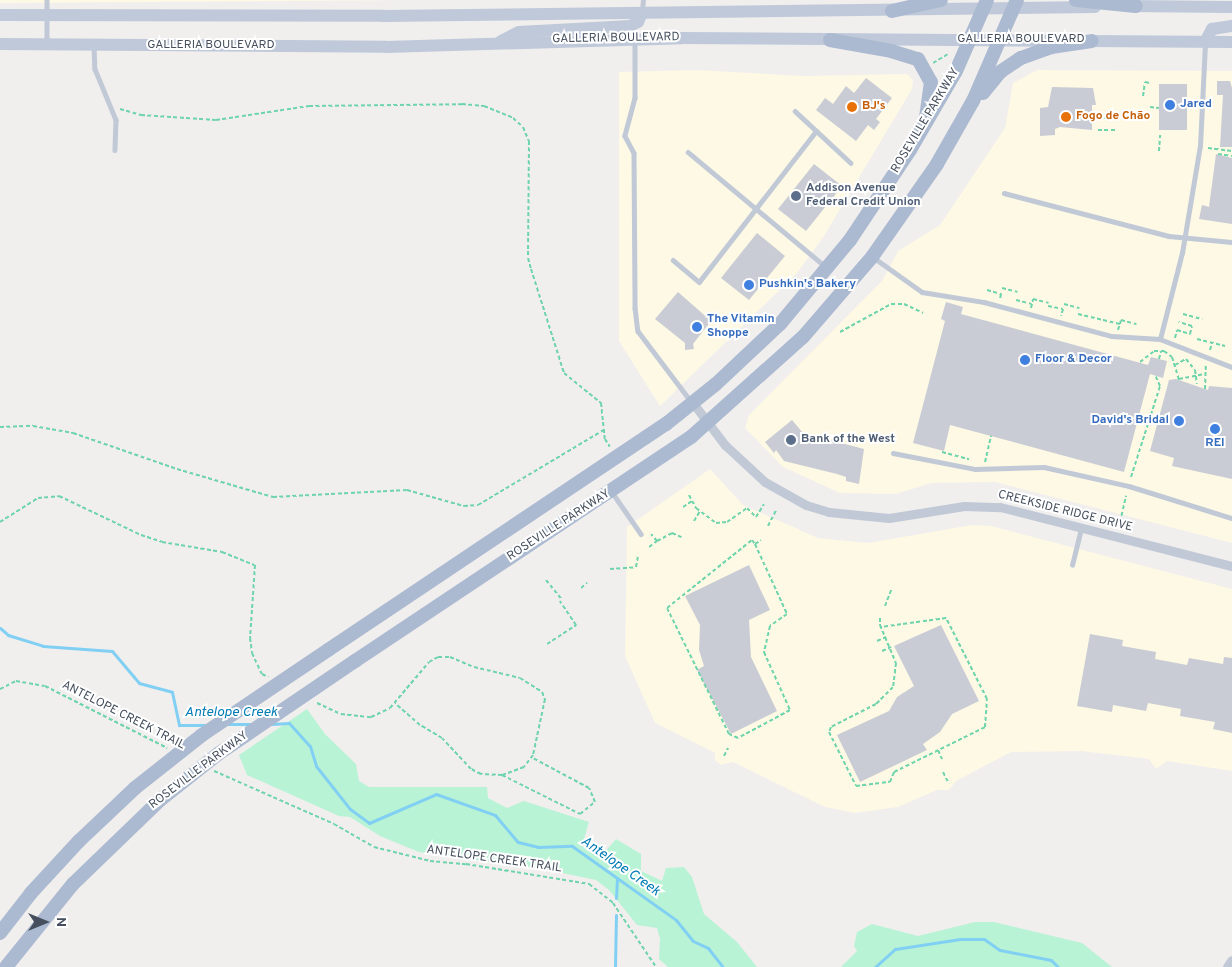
<!DOCTYPE html>
<html>
<head>
<meta charset="utf-8">
<style>
  body { margin:0 }
  #map { position:relative; width:1232px; height:967px; overflow:hidden; background:#f1eeee; font-family:Overpass,sans-serif }
  div>[style] { position:absolute }
  .commercial>* { inset:0; background:#fdf9e5 }
  .green>* { inset:0; background:#b8f3d5 }
  .stream>* { height:3px; margin:-1.5px; padding:0 1.5px; transform-origin:1.5px; border-radius:1.5px; background:#81d0f4 }
  .building>* { inset:0; background:#c9ccd4 }
  .path>* { height:2px; margin-top:-1px; transform-origin:0; background:repeating-linear-gradient(90deg,#6dd4ac 0 4px,transparent 0 6.5px) }
  .service>* { height:4.5px; margin:-2.25px; padding:0 2.25px; transform-origin:2.25px; border-radius:2.25px; background:#c0c9d5 }
  .minor>* { height:9px; margin:-4.5px; padding:0 4.5px; transform-origin:4.5px; border-radius:4.5px; background:#c0c9d5 }
  .tertiary>* { height:11px; margin:-5.5px; padding:0 5.5px; transform-origin:5.5px; border-radius:5.5px; background:#c0c9d5 }
  .secondary>* { height:12px; margin:-6px; padding:0 6px; transform-origin:6px; border-radius:6px; background:#bfc9d9 }
  .primary>* { height:14px; margin:-7px; padding:0 7px; transform-origin:7px; border-radius:7px; background:#abbad0 }
  .primary-bridge>* { height:14px; margin:-7px; padding:0 7px; transform-origin:7px; border-radius:7px; background:#abbad0 }
  .dots>* { width:14px; height:14px; translate:-50% -50%; box-sizing:border-box; border:2px solid #fff; border-radius:50% }
  span { translate:-50% -50%; white-space:nowrap; text-align:center; line-height:1.15; -webkit-text-stroke:4px #fff; paint-order:stroke }
  .street-label { font-size:12px; color:#454f5d }
  .shop-label { font-size:12px; color:#366cbe; font-weight:700 }
  .left { translate:0 -50%; text-align:left }
  .right { translate:-100% -50%; text-align:right }
  .food-label { font-size:12px; color:#c56008; font-weight:700 }
  .service-label { font-size:12px; color:#4e5e75; font-weight:700 }
  .water-label { font-size:14px; color:#007cb5; font-style:italic }
  .north { position:absolute; left:20px; top:897px; width:50px; height:50px; -webkit-text-stroke:4px #fff; paint-order:stroke; rotate:90deg; font-size:14px; font-weight:700; line-height:20px; text-align:center; color:#454f5d }
  .north::after { content:''; display:block; margin:auto; width:18px; height:22px; background:#454f5d; clip-path:polygon(50% 0,100% 100%,50% 72%,0 100%) }
</style>
</head>
<body>
<div id="map">
  <div class="commercial">
    <i style="clip-path:polygon(0 0,410px 0,9px 3px,0 3px)"></i>
    <i style="clip-path:polygon(698px 70px,803px 76px,907px 74px,913px 80px,912px 89px,824px 236px,797px 273px,660px 406px,619px 341px,619px 72px)"></i>
    <i style="clip-path:polygon(1037px 70px,1232px 71px,1232px 543px,995px 482px,931px 483px,896px 494px,840px 493px,783px 467px,745px 428px,749px 415px,882px 281px,898px 251px,940px 225px,1005px 128px,1013px 83px)"></i>
    <i style="clip-path:polygon(710px 469px,743px 505px,818px 538px,868px 543px,972px 525px,991px 526px,1232px 589px,1232px 771px,1167px 761px,1156px 769px,1149px 759px,1081px 751px,1011px 752px,956px 781px,949px 790px,937px 790px,898px 807px,855px 813px,825px 807px,733px 762px,721px 765px,715px 760px,715px 753px,655px 723px,625px 656px,627px 527px)"></i>
  </div>
  <div class="green">
    <i style="clip-path:polygon(307px 709px,325px 734px,356px 764px,359px 781px,369px 787px,487px 787px,488px 798px,507px 808px,524px 801px,589px 822px,582px 846px,603px 854px,616px 839px,641px 854px,641px 871px,662px 881px,666px 868px,684px 867px,692px 877px,704px 914px,737px 942px,757px 967px,668px 967px,659px 959px,660px 939px,657px 928px,637px 925px,609px 890px,596px 880px,543px 869px,419px 852px,380px 836px,350px 817px,339px 816px,247px 775px,239px 755px)"></i>
    <i style="clip-path:polygon(975px 922px,994px 922px,1082px 943px,1112px 967px,841px 967px,857px 951px,854px 946px,857px 932px,872px 924px,918px 936px)"></i>
  </div>
  <div class="stream">
    <i style="left:0;top:628px;width:11px;rotate:41deg"></i>
    <i style="left:8px;top:635px;width:37px;rotate:17deg"></i>
    <i style="left:43px;top:646px;width:69px;rotate:4.1deg"></i>
    <i style="left:112px;top:651px;width:42px;rotate:49.8deg"></i>
    <i style="left:139px;top:683px;width:34px;rotate:15deg"></i>
    <i style="left:172px;top:692px;width:34px;rotate:78deg"></i>
    <i style="left:179px;top:725px;width:29px"></i>
    <i style="left:227px;top:724px;width:26px"></i>
    <i style="left:272px;top:724px;width:17px;rotate:-3deg"></i>
    <i style="left:289px;top:723px;width:31px;rotate:48deg"></i>
    <i style="left:310px;top:746px;width:21px;rotate:73deg"></i>
    <i style="left:316px;top:766px;width:55px;rotate:51.7deg"></i>
    <i style="left:350px;top:809px;width:24px;rotate:36deg"></i>
    <i style="left:369px;top:823px;width:73px;rotate:-23.4deg"></i>
    <i style="left:436px;top:794px;width:63px;rotate:19.6deg"></i>
    <i style="left:495px;top:815px;width:35px;rotate:50deg"></i>
    <i style="left:518px;top:842px;width:21px;rotate:14deg"></i>
    <i style="left:538px;top:847px;width:34px;rotate:-2deg"></i>
    <i style="left:572px;top:846px;width:128px;rotate:35.4deg"></i>
    <i style="left:676px;top:920px;width:27px;rotate:51deg"></i>
    <i style="left:693px;top:941px;width:17px;rotate:25deg"></i>
    <i style="left:708px;top:948px;width:24px;rotate:52deg"></i>
    <i style="left:616px;top:898px;width:20px;rotate:-87deg"></i>
    <i style="left:615px;top:967px;width:52px;rotate:-88.9deg"></i>
    <i style="left:875px;top:967px;width:27px;rotate:-42deg"></i>
    <i style="left:895px;top:949px;width:66px;rotate:-8.7deg"></i>
    <i style="left:960px;top:939px;width:24px"></i>
    <i style="left:984px;top:939px;width:19px;rotate:35deg"></i>
    <i style="left:1000px;top:950px;width:52px;rotate:11.1deg"></i>
    <i style="left:1051px;top:960px;width:10px;rotate:45deg"></i>
  </div>
  <div class="building">
    <i style="clip-path:polygon(866px 78px,892px 98px,876px 119px,880px 122px,874px 130px,868px 125px,856px 141px,816px 110px,825px 98px,833px 104px,846px 86px,854px 93px)"></i>
    <i style="clip-path:polygon(1217px 81px,1230px 81px,1232px 88px,1232px 147px,1220px 147px,1223px 95px,1217px 95px)"></i>
    <i style="clip-path:polygon(1159px 84px,1187px 84px,1187px 130px,1159px 130px)"></i>
    <i style="clip-path:polygon(1052px 87px,1093px 88px,1096px 105px,1092px 105px,1092px 130px,1060px 127px,1055px 129px,1055px 135px,1040px 136px,1040px 108px,1048px 107px)"></i>
    <i style="clip-path:polygon(1216px 154px,1232px 158px,1232px 224px,1199px 219px,1202px 205px,1209px 207px)"></i>
    <i style="clip-path:polygon(814px 164px,842px 186px,806px 231px,778px 209px)"></i>
    <i style="clip-path:polygon(757px 233px,785px 256px,749px 300px,721px 278px)"></i>
    <i style="clip-path:polygon(678px 292px,711px 321px,693px 344px,694px 349px,685px 350px,685px 343px,655px 319px)"></i>
    <i style="clip-path:polygon(946px 302px,963px 307px,961px 314px,1148px 365px,1151px 357px,1167px 361px,1163px 378px,1150px 374px,1124px 472px,950px 425px,944px 451px,913px 443px,945px 321px,941px 319px)"></i>
    <i style="clip-path:polygon(1176px 379px,1208px 390px,1209px 386px,1232px 388px,1232px 479px,1172px 466px,1174px 458px,1150px 451px,1169px 380px)"></i>
    <i style="clip-path:polygon(792px 420px,803px 433px,864px 449px,859px 484px,846px 481px,846px 477px,837px 474px,784px 461px,776px 450px,774px 453px,765px 442px)"></i>
    <i style="clip-path:polygon(749px 565px,770px 610px,749px 620px,751px 657px,777px 711px,731px 734px,697px 670px,704px 666px,699px 650px,700px 625px,685px 596px)"></i>
    <i style="clip-path:polygon(941px 625px,979px 701px,952px 714px,940px 732px,923px 744px,927px 750px,860px 782px,837px 735px,889px 711px,897px 697px,914px 686px,894px 646px)"></i>
    <i style="clip-path:polygon(1090px 634px,1123px 640px,1122px 646px,1156px 652px,1155px 659px,1187px 665px,1189px 658px,1223px 664px,1224px 657px,1232px 658px,1232px 733px,1213px 729px,1215px 722px,1180px 716px,1181px 709px,1148px 703px,1146px 711px,1113px 705px,1112px 712px,1077px 706px)"></i>
  </div>
  <div class="path">
    <i style="left:933px;top:63px;width:17px;rotate:-31deg"></i>
    <i style="left:1143px;top:96px;width:14px;rotate:-82deg"></i>
    <i style="left:1145px;top:82px;width:5px;rotate:11deg"></i>
    <i style="left:1150px;top:107px;width:9px;rotate:6deg"></i>
    <i style="left:120px;top:109px;width:22px;rotate:16deg"></i>
    <i style="left:141px;top:115px;width:75px;rotate:3.8deg"></i>
    <i style="left:216px;top:120px;width:94px;rotate:-8.6deg"></i>
    <i style="left:309px;top:106px;width:153px;rotate:-0.7deg"></i>
    <i style="left:462px;top:104px;width:22px;rotate:5deg"></i>
    <i style="left:484px;top:106px;width:31px;rotate:22deg"></i>
    <i style="left:513px;top:118px;width:13px;rotate:42deg"></i>
    <i style="left:523px;top:127px;width:15px;rotate:67deg"></i>
    <i style="left:529px;top:141px;width:117px;rotate:90.5deg"></i>
    <i style="left:528px;top:258px;width:11px;rotate:75deg"></i>
    <i style="left:531px;top:269px;width:109px;rotate:72.4deg"></i>
    <i style="left:564px;top:373px;width:48px;rotate:39deg"></i>
    <i style="left:601px;top:403px;width:36px;rotate:84deg"></i>
    <i style="left:605px;top:439px;width:9px;rotate:58deg"></i>
    <i style="left:1098px;top:118px;width:17px"></i>
    <i style="left:1098px;top:130px;width:17px"></i>
    <i style="left:1208px;top:148px;width:24px;rotate:7deg"></i>
    <i style="left:1159px;top:151px;width:16px;rotate:-86deg"></i>
    <i style="left:1218px;top:154px;width:14px;rotate:8deg"></i>
    <i style="left:1002px;top:288px;width:16px;rotate:14deg"></i>
    <i style="left:987px;top:290px;width:15px;rotate:16deg"></i>
    <i style="left:1001px;top:294px;width:5px;rotate:101deg"></i>
    <i style="left:1016px;top:300px;width:16px;rotate:14deg"></i>
    <i style="left:1064px;top:304px;width:16px;rotate:15deg"></i>
    <i style="left:1048px;top:306px;width:15px;rotate:11deg"></i>
    <i style="left:1063px;top:309px;width:7px;rotate:106deg"></i>
    <i style="left:1031px;top:308px;width:9px;rotate:-77deg"></i>
    <i style="left:1033px;top:299px;width:16px;rotate:14deg"></i>
    <i style="left:1078px;top:314px;width:43px;rotate:13.4deg"></i>
    <i style="left:1183px;top:314px;width:20px;rotate:15deg"></i>
    <i style="left:1118px;top:330px;width:10px;rotate:-73deg"></i>
    <i style="left:1121px;top:320px;width:16px;rotate:15deg"></i>
    <i style="left:840px;top:332px;width:58px;rotate:-28.8deg"></i>
    <i style="left:891px;top:304px;width:13px"></i>
    <i style="left:904px;top:304px;width:21px;rotate:25deg"></i>
    <i style="left:1175px;top:338px;width:8px;rotate:-76deg"></i>
    <i style="left:1177px;top:330px;width:14px;rotate:17deg"></i>
    <i style="left:1190px;top:334px;width:8px;rotate:-76deg"></i>
    <i style="left:1192px;top:326px;width:14px;rotate:-163deg"></i>
    <i style="left:1197px;top:339px;width:29px;rotate:14deg"></i>
    <i style="left:1210px;top:350px;width:7px;rotate:-74deg"></i>
    <i style="left:1159px;top:359px;width:8px;rotate:-76deg"></i>
    <i style="left:1186px;top:359px;width:14px;rotate:51deg"></i>
    <i style="left:1195px;top:370px;width:14px;rotate:82deg"></i>
    <i style="left:1140px;top:362px;width:18px;rotate:-38deg"></i>
    <i style="left:1154px;top:351px;width:10px"></i>
    <i style="left:1164px;top:351px;width:10px;rotate:37deg"></i>
    <i style="left:1172px;top:357px;width:24px;rotate:73deg"></i>
    <i style="left:1175px;top:365px;width:13px;rotate:-29deg"></i>
    <i style="left:1179px;top:379px;width:26px;rotate:-11deg"></i>
    <i style="left:1205px;top:389px;width:25px;rotate:-88deg"></i>
    <i style="left:0;top:427px;width:33px;rotate:-2deg"></i>
    <i style="left:33px;top:426px;width:41px;rotate:9.9deg"></i>
    <i style="left:73px;top:433px;width:110px;rotate:19.1deg"></i>
    <i style="left:177px;top:469px;width:100px;rotate:16.3deg"></i>
    <i style="left:273px;top:497px;width:134px;rotate:-3deg"></i>
    <i style="left:407px;top:490px;width:59px;rotate:15.7deg"></i>
    <i style="left:464px;top:506px;width:14px;rotate:-4deg"></i>
    <i style="left:478px;top:505px;width:147px;rotate:-30.8deg"></i>
    <i style="left:942px;top:452px;width:28px;rotate:15deg"></i>
    <i style="left:985px;top:462px;width:27px;rotate:-77deg"></i>
    <i style="left:1131px;top:477px;width:96px;rotate:-72.3deg"></i>
    <i style="left:1160px;top:386px;width:12px;rotate:-114deg"></i>
    <i style="left:689px;top:495px;width:15px;rotate:62deg"></i>
    <i style="left:696px;top:508px;width:25px;rotate:37deg"></i>
    <i style="left:716px;top:523px;width:11px;rotate:-5deg"></i>
    <i style="left:727px;top:522px;width:24px;rotate:-35deg"></i>
    <i style="left:747px;top:508px;width:13px;rotate:45deg"></i>
    <i style="left:756px;top:517px;width:15px;rotate:-58deg"></i>
    <i style="left:683px;top:507px;width:11px;rotate:-34deg"></i>
    <i style="left:694px;top:521px;width:12px;rotate:-59deg"></i>
    <i style="left:0;top:522px;width:45px;rotate:-32.3deg"></i>
    <i style="left:38px;top:498px;width:21px;rotate:-5deg"></i>
    <i style="left:59px;top:496px;width:91px;rotate:25.4deg"></i>
    <i style="left:141px;top:535px;width:22px;rotate:18deg"></i>
    <i style="left:162px;top:542px;width:61px;rotate:9.5deg"></i>
    <i style="left:222px;top:552px;width:35px;rotate:22deg"></i>
    <i style="left:255px;top:565px;width:73px;rotate:93.9deg"></i>
    <i style="left:250px;top:638px;width:15px;rotate:82deg"></i>
    <i style="left:252px;top:653px;width:23px;rotate:65deg"></i>
    <i style="left:262px;top:674px;width:7px;rotate:27deg"></i>
    <i style="left:1120px;top:522px;width:27px;rotate:-77deg"></i>
    <i style="left:768px;top:526px;width:18px;rotate:-63deg"></i>
    <i style="left:657px;top:541px;width:17px;rotate:-28deg"></i>
    <i style="left:672px;top:533px;width:12px;rotate:24deg"></i>
    <i style="left:755px;top:544px;width:77px;rotate:65.4deg"></i>
    <i style="left:787px;top:614px;width:21px;rotate:145deg"></i>
    <i style="left:770px;top:626px;width:27px;rotate:103deg"></i>
    <i style="left:764px;top:652px;width:64px;rotate:65.9deg"></i>
    <i style="left:790px;top:710px;width:59px;rotate:151.7deg"></i>
    <i style="left:738px;top:738px;width:10px;rotate:-156deg"></i>
    <i style="left:729px;top:734px;width:140px;rotate:-116.2deg"></i>
    <i style="left:667px;top:608px;width:109px;rotate:-38.7deg"></i>
    <i style="left:752px;top:540px;width:5px;rotate:53deg"></i>
    <i style="left:755px;top:544px;width:7px;rotate:-34deg"></i>
    <i style="left:649px;top:547px;width:10px;rotate:-37deg"></i>
    <i style="left:657px;top:541px;width:9px;rotate:-131deg"></i>
    <i style="left:610px;top:569px;width:26px;rotate:-4deg"></i>
    <i style="left:636px;top:567px;width:11px;rotate:-80deg"></i>
    <i style="left:546px;top:580px;width:26px;rotate:51deg"></i>
    <i style="left:581px;top:588px;width:8px;rotate:-40deg"></i>
    <i style="left:885px;top:606px;width:19px;rotate:-69deg"></i>
    <i style="left:880px;top:618px;width:7px;rotate:90deg"></i>
    <i style="left:880px;top:625px;width:41px;rotate:67.2deg"></i>
    <i style="left:896px;top:663px;width:24px;rotate:97deg"></i>
    <i style="left:893px;top:687px;width:24px;rotate:135deg"></i>
    <i style="left:876px;top:704px;width:51px;rotate:152.9deg"></i>
    <i style="left:831px;top:727px;width:5px;rotate:112deg"></i>
    <i style="left:829px;top:732px;width:60px;rotate:63.4deg"></i>
    <i style="left:856px;top:786px;width:34px;rotate:-7deg"></i>
    <i style="left:890px;top:782px;width:11px;rotate:-68deg"></i>
    <i style="left:894px;top:772px;width:102px;rotate:-26.3deg"></i>
    <i style="left:985px;top:727px;width:28px;rotate:-86deg"></i>
    <i style="left:987px;top:699px;width:91px;rotate:-116.8deg"></i>
    <i style="left:946px;top:618px;width:66px;rotate:172.1deg"></i>
    <i style="left:877px;top:641px;width:10px;rotate:-24deg"></i>
    <i style="left:547px;top:644px;width:35px;rotate:-33deg"></i>
    <i style="left:576px;top:625px;width:29px;rotate:-124deg"></i>
    <i style="left:882px;top:651px;width:10px;rotate:-24deg"></i>
    <i style="left:0;top:689px;width:18px;rotate:-27deg"></i>
    <i style="left:16px;top:681px;width:29px;rotate:10deg"></i>
    <i style="left:45px;top:686px;width:137px;rotate:26.9deg"></i>
    <i style="left:317px;top:703px;width:26px;rotate:25deg"></i>
    <i style="left:341px;top:714px;width:30px;rotate:6deg"></i>
    <i style="left:371px;top:717px;width:21px;rotate:-25deg"></i>
    <i style="left:390px;top:708px;width:60px;rotate:-49.7deg"></i>
    <i style="left:429px;top:662px;width:10px;rotate:-29deg"></i>
    <i style="left:438px;top:657px;width:12px"></i>
    <i style="left:450px;top:657px;width:26px;rotate:23deg"></i>
    <i style="left:474px;top:667px;width:47px;rotate:13.4deg"></i>
    <i style="left:520px;top:678px;width:26px;rotate:32deg"></i>
    <i style="left:542px;top:692px;width:8px;rotate:67deg"></i>
    <i style="left:545px;top:699px;width:57px;rotate:102.1deg"></i>
    <i style="left:533px;top:755px;width:15px;rotate:127deg"></i>
    <i style="left:524px;top:767px;width:23px;rotate:160deg"></i>
    <i style="left:502px;top:775px;width:21px;rotate:-177deg"></i>
    <i style="left:481px;top:774px;width:11px;rotate:-153deg"></i>
    <i style="left:471px;top:769px;width:42px;rotate:-133.1deg"></i>
    <i style="left:442px;top:738px;width:26px;rotate:-149deg"></i>
    <i style="left:420px;top:725px;width:33px;rotate:-139deg"></i>
    <i style="left:938px;top:750px;width:10px;rotate:66deg"></i>
    <i style="left:724px;top:756px;width:9px;rotate:-63deg"></i>
    <i style="left:214px;top:771px;width:131px;rotate:23.8deg"></i>
    <i style="left:334px;top:824px;width:46px;rotate:29.9deg"></i>
    <i style="left:374px;top:847px;width:58px;rotate:14deg"></i>
    <i style="left:430px;top:861px;width:36px;rotate:5deg"></i>
    <i style="left:466px;top:864px;width:125px;rotate:9.2deg"></i>
    <i style="left:589px;top:884px;width:31px;rotate:38deg"></i>
    <i style="left:613px;top:903px;width:77px;rotate:56.1deg"></i>
    <i style="left:943px;top:772px;width:13px;rotate:63deg"></i>
    <i style="left:502px;top:775px;width:87px;rotate:26.6deg"></i>
    <i style="left:580px;top:814px;width:19px;rotate:-39deg"></i>
    <i style="left:595px;top:802px;width:15px;rotate:-113deg"></i>
    <i style="left:589px;top:788px;width:66px;rotate:-151.9deg"></i>
  </div>
  <div class="service">
    <i style="left:47px;top:0;width:44px;rotate:90deg"></i>
    <i style="left:642px;top:11px;width:11px;rotate:-85deg"></i>
    <i style="left:635px;top:42px;width:56px;rotate:90deg"></i>
    <i style="left:635px;top:98px;width:39px;rotate:105deg"></i>
    <i style="left:625px;top:136px;width:19px;rotate:62deg"></i>
    <i style="left:634px;top:153px;width:155px;rotate:89.6deg"></i>
    <i style="left:635px;top:308px;width:23px;rotate:83deg"></i>
    <i style="left:638px;top:331px;width:86px;rotate:53deg"></i>
    <i style="left:94px;top:45px;width:24px;rotate:88deg"></i>
    <i style="left:95px;top:69px;width:55px;rotate:67.6deg"></i>
    <i style="left:116px;top:120px;width:30px;rotate:92deg"></i>
    <i style="left:795px;top:111px;width:76px;rotate:42.9deg"></i>
    <i style="left:688px;top:152px;width:178px;rotate:39.8deg"></i>
    <i style="left:1004px;top:193px;width:171px;rotate:14.6deg"></i>
    <i style="left:1169px;top:236px;width:63px;rotate:5.4deg"></i>
    <i style="left:873px;top:257px;width:60px;rotate:35.5deg"></i>
    <i style="left:922px;top:292px;width:63px;rotate:9.2deg"></i>
    <i style="left:984px;top:302px;width:132px;rotate:14.9deg"></i>
    <i style="left:1112px;top:336px;width:48px;rotate:3.6deg"></i>
    <i style="left:1160px;top:339px;width:77px;rotate:21.3deg"></i>
    <i style="left:673px;top:260px;width:34px;rotate:40deg"></i>
    <i style="left:699px;top:282px;width:191px;rotate:-52.2deg"></i>
    <i style="left:1160px;top:339px;width:89px;rotate:-75.7deg"></i>
    <i style="left:1182px;top:253px;width:109px;rotate:-80.5deg"></i>
    <i style="left:1200px;top:146px;width:103px;rotate:-87.2deg"></i>
    <i style="left:893px;top:453px;width:84px;rotate:11deg"></i>
    <i style="left:975px;top:469px;width:69px;rotate:-1.7deg"></i>
    <i style="left:1044px;top:467px;width:87px;rotate:12.6deg"></i>
    <i style="left:1129px;top:486px;width:108px;rotate:17.3deg"></i>
    <i style="left:612px;top:492px;width:51px;rotate:55.4deg"></i>
    <i style="left:1072px;top:565px;width:38px;rotate:-76deg"></i>
  </div>
  <div class="minor">
    <i style="left:693px;top:403px;width:53px;rotate:52.7deg"></i>
    <i style="left:725px;top:445px;width:54px;rotate:42.8deg"></i>
    <i style="left:765px;top:482px;width:47px;rotate:29.3deg"></i>
    <i style="left:806px;top:505px;width:24px;rotate:17deg"></i>
    <i style="left:829px;top:512px;width:60px;rotate:5.7deg"></i>
    <i style="left:889px;top:518px;width:76px;rotate:-9.1deg"></i>
    <i style="left:964px;top:506px;width:36px;rotate:2deg"></i>
    <i style="left:1000px;top:507px;width:239px;rotate:14.3deg"></i>
  </div>
  <div class="tertiary">
    <i style="left:1228px;top:967px;width:7px;rotate:-56deg"></i>
  </div>
  <div class="secondary">
    <i style="left:1127px;top:6px;width:105px;rotate:0.5deg"></i>
    <i style="left:0;top:15px;width:383px;rotate:0.1deg"></i>
    <i style="left:383px;top:16px;width:712px;rotate:-0.72deg"></i>
    <i style="left:501px;top:41px;width:20px;rotate:-27deg"></i>
    <i style="left:519px;top:32px;width:111px;rotate:-3.1deg"></i>
    <i style="left:630px;top:26px;width:9px;rotate:-27deg"></i>
    <i style="left:638px;top:22px;width:10px;rotate:-66deg"></i>
    <i style="left:1205px;top:42px;width:15px;rotate:-62deg"></i>
    <i style="left:1212px;top:29px;width:20px;rotate:-9deg"></i>
    <i style="left:0;top:44px;width:386px;rotate:0.4deg"></i>
    <i style="left:386px;top:47px;width:296px;rotate:-1.7deg"></i>
    <i style="left:682px;top:38px;width:550px;rotate:0.42deg"></i>
  </div>
  <div class="primary">
    <i style="left:1076px;top:0;width:60px;rotate:5.7deg"></i>
    <i style="left:892px;top:11px;width:50px;rotate:-12.7deg"></i>
    <i style="left:830px;top:40px;width:62px;rotate:10.2deg"></i>
    <i style="left:891px;top:51px;width:28px;rotate:17deg"></i>
    <i style="left:918px;top:59px;width:26px;rotate:61deg"></i>
    <i style="left:931px;top:82px;width:34px;rotate:98deg"></i>
    <i style="left:983px;top:93px;width:27px;rotate:-51deg"></i>
    <i style="left:1000px;top:72px;width:25px;rotate:-34deg"></i>
    <i style="left:1021px;top:58px;width:32px;rotate:-20deg"></i>
    <i style="left:1051px;top:47px;width:41px;rotate:-8.3deg"></i>
    <i style="left:328px;top:650px;width:407px;rotate:-33.8deg"></i>
    <i style="left:666px;top:424px;width:64px;rotate:-38.7deg"></i>
    <i style="left:716px;top:384px;width:88px;rotate:-43.2deg"></i>
    <i style="left:780px;top:324px;width:109px;rotate:-50.2deg"></i>
    <i style="left:850px;top:240px;width:108px;rotate:-56.3deg"></i>
    <i style="left:910px;top:150px;width:91px;rotate:-59.8deg"></i>
    <i style="left:956px;top:71px;width:77px;rotate:-66.4deg"></i>
    <i style="left:355px;top:661px;width:404px;rotate:-33.7deg"></i>
    <i style="left:691px;top:437px;width:150px;rotate:-41.8deg"></i>
    <i style="left:803px;top:337px;width:106px;rotate:-49.2deg"></i>
    <i style="left:872px;top:257px;width:113px;rotate:-55deg"></i>
    <i style="left:937px;top:164px;width:73px;rotate:-60.3deg"></i>
    <i style="left:973px;top:101px;width:110px;rotate:-66.5deg"></i>
    <i style="left:0;top:933px;width:51px;rotate:-52.2deg"></i>
    <i style="left:31px;top:893px;width:71px;rotate:-47.3deg"></i>
    <i style="left:79px;top:841px;width:77px;rotate:-43.4deg"></i>
    <i style="left:6px;top:967px;width:107px;rotate:-51.1deg"></i>
    <i style="left:73px;top:884px;width:121px;rotate:-44deg"></i>
  </div>
  <div class="primary-bridge">
    <i style="left:135px;top:788px;width:85px;rotate:-38.3deg"></i>
    <i style="left:202px;top:735px;width:152px;rotate:-34deg"></i>
    <i style="left:160px;top:800px;width:74px;rotate:-38.4deg"></i>
    <i style="left:218px;top:754px;width:166px;rotate:-34.2deg"></i>
  </div>
  <div class="dots">
    <i style="left:1170px;top:105px;background:#3f7fe0"></i>
    <i style="left:852px;top:107px;background:#e8710a"></i>
    <i style="left:1066px;top:117px;background:#e8710a"></i>
    <i style="left:796px;top:196px;background:#5c6f8a"></i>
    <i style="left:749px;top:285px;background:#3f7fe0"></i>
    <i style="left:697px;top:327px;background:#3f7fe0"></i>
    <i style="left:1025px;top:360px;background:#3f7fe0"></i>
    <i style="left:1179px;top:421px;background:#3f7fe0"></i>
    <i style="left:1215px;top:429px;background:#3f7fe0"></i>
    <i style="left:791px;top:440px;background:#5c6f8a"></i>
  </div>
  <div class="street-label">
    <span style="left:616px;top:39px;rotate:-1deg">GALLERIA BOULEVARD</span>
    <span style="left:1021px;top:40px">GALLERIA BOULEVARD</span>
    <span style="left:211px;top:46px">GALLERIA BOULEVARD</span>
    <span style="left:926px;top:121px;rotate:-59deg">ROSEVILLE PARKWAY</span>
    <span style="left:1065px;top:512px;rotate:14deg">CREEKSIDE RIDGE DRIVE</span>
    <span style="left:559px;top:526px;rotate:-33deg">ROSEVILLE PARKWAY</span>
    <span style="left:123px;top:716px;rotate:27deg">ANTELOPE CREEK TRAIL</span>
    <span style="left:199px;top:771px;rotate:-37deg">ROSEVILLE PARKWAY</span>
    <span style="left:494px;top:860px;rotate:8deg">ANTELOPE CREEK TRAIL</span>
  </div>
  <div class="shop-label">
    <span class="left" style="left:1180px;top:105px">Jared</span>
    <span class="left" style="left:759px;top:285px">Pushkin's Bakery</span>
    <span class="left" style="left:707px;top:327px">The Vitamin<br>Shoppe</span>
    <span class="left" style="left:1035px;top:360px">Floor &amp; Decor</span>
    <span class="right" style="left:1169px;top:421px">David's Bridal</span>
    <span style="left:1215px;top:444px">REI</span>
  </div>
  <div class="food-label">
    <span class="left" style="left:862px;top:107px">BJ's</span>
    <span class="left" style="left:1076px;top:117px">Fogo de Chão</span>
  </div>
  <div class="service-label">
    <span class="left" style="left:806px;top:196px">Addison Avenue<br>Federal Credit Union</span>
    <span class="left" style="left:801px;top:440px">Bank of the West</span>
  </div>
  <div class="water-label">
    <span style="left:231px;top:713px">Antelope Creek</span>
    <span style="left:620px;top:867px;rotate:35deg">Antelope Creek</span>
  </div>
  <div class="north">N</div>
</div>
</body>
</html>
